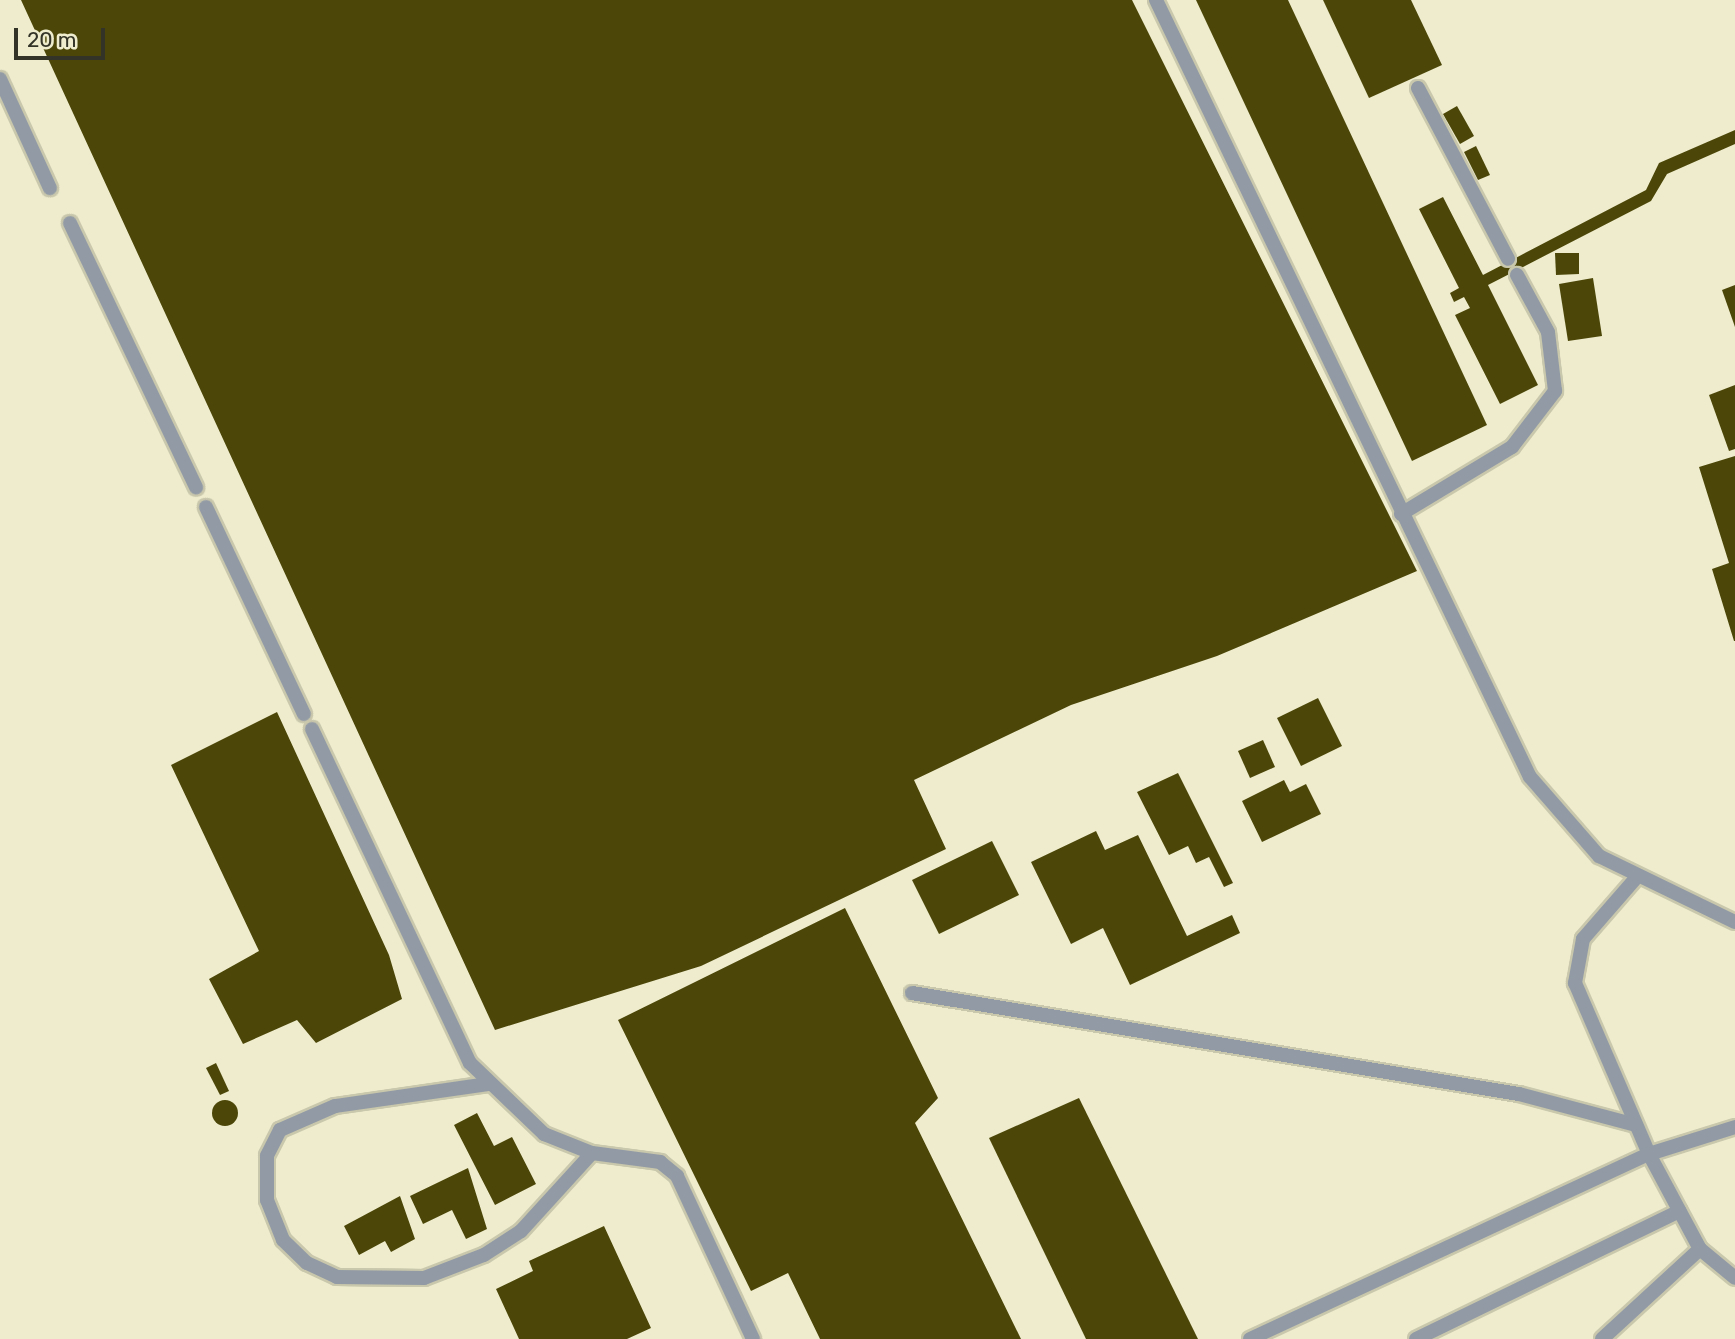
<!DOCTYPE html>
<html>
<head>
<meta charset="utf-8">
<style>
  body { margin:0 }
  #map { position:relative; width:1735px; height:1339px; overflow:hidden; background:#eeeccd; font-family:Rubik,sans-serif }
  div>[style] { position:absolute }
  .building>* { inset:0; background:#4c4708 }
  .round { border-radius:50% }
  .roads { filter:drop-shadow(2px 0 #c9c7ac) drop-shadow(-2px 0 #c9c7ac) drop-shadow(0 2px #c9c7ac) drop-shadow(0 -2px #c9c7ac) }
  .service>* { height:14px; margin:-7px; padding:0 7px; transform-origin:7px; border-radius:7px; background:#929ba5 }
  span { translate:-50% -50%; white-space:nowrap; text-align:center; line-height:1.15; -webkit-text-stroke:7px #eeeccd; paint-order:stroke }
  .scale { position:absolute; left:14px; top:28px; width:91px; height:32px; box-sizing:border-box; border:4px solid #333327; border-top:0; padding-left:9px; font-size:21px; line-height:24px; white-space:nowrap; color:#333327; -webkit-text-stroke:5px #eeeccd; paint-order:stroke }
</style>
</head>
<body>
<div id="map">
  <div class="building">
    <i style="clip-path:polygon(21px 0,1132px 0,1417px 571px,1217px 656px,1071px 705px,914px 780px,946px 849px,701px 966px,495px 1030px)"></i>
    <i style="clip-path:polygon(1196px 0,1288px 0,1487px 425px,1412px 461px)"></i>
    <i style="clip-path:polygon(1323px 0,1411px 0,1442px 65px,1369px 98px)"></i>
    <i style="clip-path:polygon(1457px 106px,1474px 136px,1460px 144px,1443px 114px)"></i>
    <i style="clip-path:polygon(1735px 130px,1735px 144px,1667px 174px,1651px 201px,1488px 285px,1538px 385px,1500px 404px,1455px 315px,1470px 308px,1464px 297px,1454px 302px,1450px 293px,1459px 288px,1419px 209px,1443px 197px,1483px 275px,1646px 190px,1659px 163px)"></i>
    <i style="clip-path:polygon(1476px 146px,1490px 175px,1478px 180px,1464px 152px)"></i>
    <i style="clip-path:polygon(1555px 253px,1579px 253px,1579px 274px,1556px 275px)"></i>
    <i style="clip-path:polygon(1593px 278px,1602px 336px,1568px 341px,1559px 284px)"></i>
    <i style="clip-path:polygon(1735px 285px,1735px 327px,1722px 290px)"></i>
    <i style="clip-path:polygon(1735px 385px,1735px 449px,1729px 451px,1709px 395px)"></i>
    <i style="clip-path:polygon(1735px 456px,1735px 641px,1734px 641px,1712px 569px,1729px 563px,1699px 467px)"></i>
    <i style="clip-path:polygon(1318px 698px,1342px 746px,1301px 766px,1277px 718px)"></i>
    <i style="clip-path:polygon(277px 712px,389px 955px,402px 999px,316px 1043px,297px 1020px,243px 1044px,209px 979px,259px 951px,171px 765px)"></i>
    <i style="clip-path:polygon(1263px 740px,1275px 767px,1250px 778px,1238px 751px)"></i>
    <i style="clip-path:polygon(1178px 773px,1233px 883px,1224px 887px,1209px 857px,1196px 863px,1188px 846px,1169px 855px,1137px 792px)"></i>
    <i style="clip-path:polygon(1284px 780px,1290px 792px,1306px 784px,1321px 814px,1262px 842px,1242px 801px)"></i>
    <i style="clip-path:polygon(1096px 831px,1105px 850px,1138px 835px,1187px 936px,1232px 915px,1240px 933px,1130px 985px,1103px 928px,1071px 944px,1031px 862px)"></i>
    <i style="clip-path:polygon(992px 841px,1019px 895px,939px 934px,912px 880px)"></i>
    <i style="clip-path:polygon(845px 908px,938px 1098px,915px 1123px,1021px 1339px,820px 1339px,788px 1273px,751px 1291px,618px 1020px)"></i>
    <i style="clip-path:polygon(216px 1063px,229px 1091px,220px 1095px,206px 1068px)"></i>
    <i style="clip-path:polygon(1079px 1098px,1198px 1339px,1086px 1339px,989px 1138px)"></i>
    <i class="round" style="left:212px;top:1100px;width:26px;height:26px"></i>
    <i style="clip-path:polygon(477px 1113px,494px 1146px,512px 1137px,536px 1184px,495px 1205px,454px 1125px)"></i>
    <i style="clip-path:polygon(468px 1168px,487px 1229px,466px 1239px,452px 1210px,423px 1224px,410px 1196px)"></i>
    <i style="clip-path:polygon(400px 1196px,415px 1239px,391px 1252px,385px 1241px,359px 1255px,344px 1226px)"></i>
    <i style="clip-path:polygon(604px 1226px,651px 1328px,627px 1339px,519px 1339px,496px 1289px,533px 1271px,529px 1261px)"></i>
  </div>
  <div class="roads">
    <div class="service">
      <i style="left:1156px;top:0;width:862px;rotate:64.3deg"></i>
      <i style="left:1530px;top:777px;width:105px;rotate:48.9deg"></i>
      <i style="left:1599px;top:856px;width:151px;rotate:25.9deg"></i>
      <i style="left:0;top:79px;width:120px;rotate:65.4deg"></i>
      <i style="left:1418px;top:88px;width:193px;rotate:62.2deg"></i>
      <i style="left:70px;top:223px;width:293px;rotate:64.5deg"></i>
      <i style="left:206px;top:507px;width:229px;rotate:64.7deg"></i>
      <i style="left:1401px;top:514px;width:130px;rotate:-31.1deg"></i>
      <i style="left:1512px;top:447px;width:71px;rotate:-52.5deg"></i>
      <i style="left:1555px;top:391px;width:59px;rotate:-96.8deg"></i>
      <i style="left:1548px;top:332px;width:65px;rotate:-118.5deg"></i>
      <i style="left:312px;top:729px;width:369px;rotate:64.7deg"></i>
      <i style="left:470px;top:1063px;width:103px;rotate:43.8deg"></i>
      <i style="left:544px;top:1134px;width:52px;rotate:21.6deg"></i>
      <i style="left:592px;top:1153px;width:69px;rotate:7.5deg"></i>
      <i style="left:660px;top:1162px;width:22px;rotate:39deg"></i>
      <i style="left:677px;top:1176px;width:180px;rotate:65deg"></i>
      <i style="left:1636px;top:878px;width:81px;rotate:131deg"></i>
      <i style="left:1583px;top:939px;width:45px;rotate:100.3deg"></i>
      <i style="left:1575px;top:983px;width:186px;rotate:66.6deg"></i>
      <i style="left:1649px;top:1154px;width:108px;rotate:61.8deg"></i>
      <i style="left:1700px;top:1249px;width:45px;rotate:39.6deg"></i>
      <i style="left:912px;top:993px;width:615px;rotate:9.45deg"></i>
      <i style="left:1519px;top:1094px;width:121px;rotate:14.8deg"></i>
      <i style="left:488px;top:1084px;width:155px;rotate:171.8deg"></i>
      <i style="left:335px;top:1106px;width:60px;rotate:156.4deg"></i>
      <i style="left:280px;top:1130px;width:29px;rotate:117deg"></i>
      <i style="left:267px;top:1156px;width:44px;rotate:90deg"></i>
      <i style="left:267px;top:1200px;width:43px;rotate:68.2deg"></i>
      <i style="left:283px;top:1240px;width:33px;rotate:44deg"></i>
      <i style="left:307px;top:1263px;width:33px;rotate:25deg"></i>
      <i style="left:337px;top:1277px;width:87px;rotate:0.7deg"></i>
      <i style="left:424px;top:1278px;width:64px;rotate:-21deg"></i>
      <i style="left:484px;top:1255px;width:44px;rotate:-33deg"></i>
      <i style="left:521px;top:1231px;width:105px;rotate:-47.7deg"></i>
      <i style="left:1250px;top:1339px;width:440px;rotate:-24.9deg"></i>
      <i style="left:1649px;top:1154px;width:90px;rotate:-17.4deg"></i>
      <i style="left:1416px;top:1339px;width:293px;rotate:-25.9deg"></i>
      <i style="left:1602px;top:1339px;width:133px;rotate:-42.6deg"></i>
    </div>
  </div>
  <div class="scale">20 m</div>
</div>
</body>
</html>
